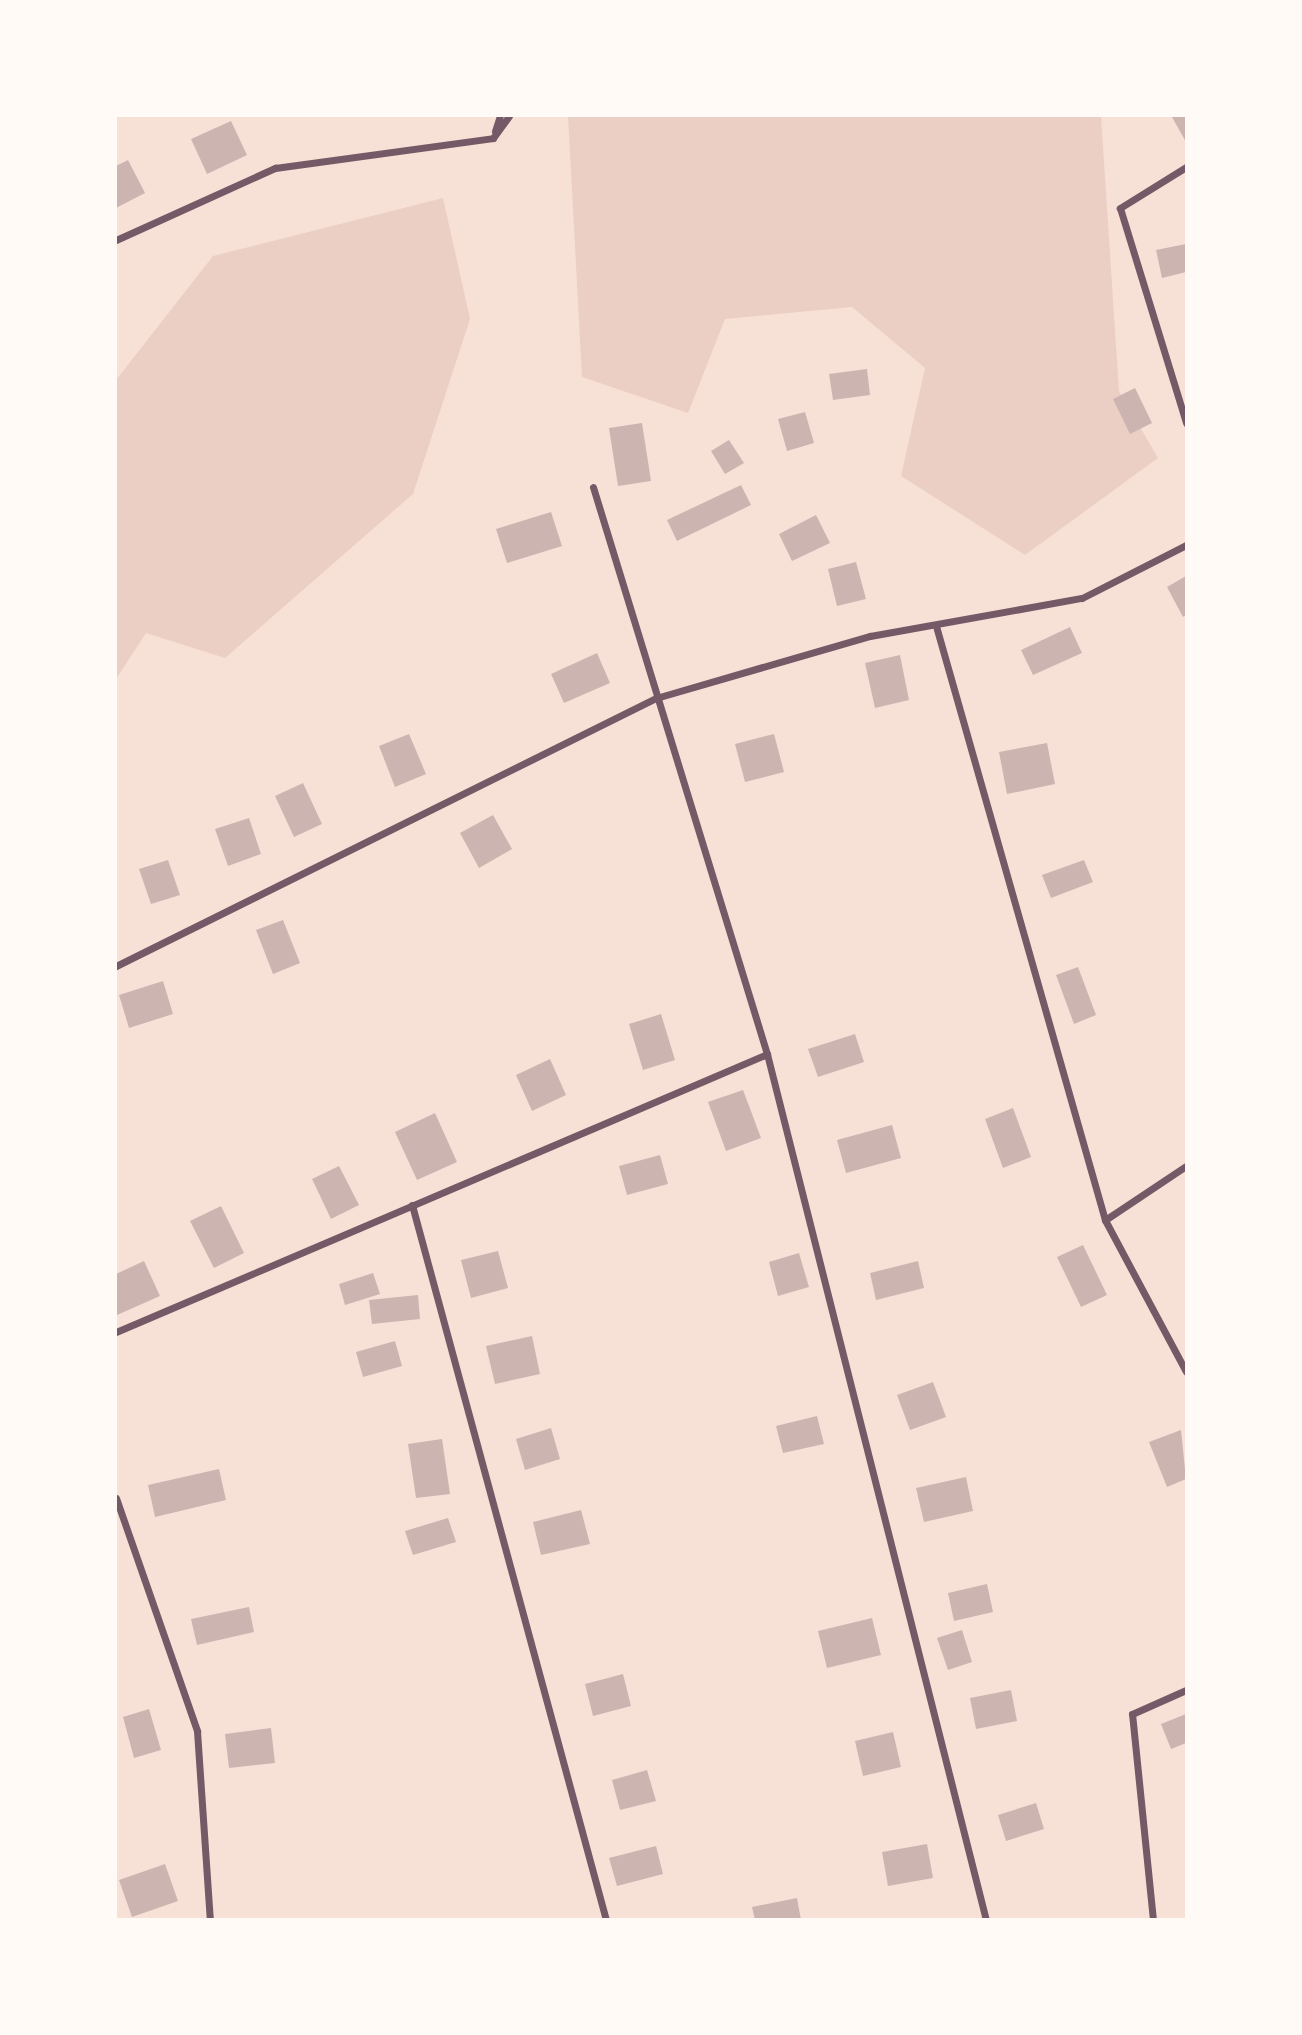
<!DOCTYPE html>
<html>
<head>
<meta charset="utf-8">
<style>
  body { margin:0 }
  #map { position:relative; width:1302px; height:2035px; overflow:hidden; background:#f7e1d7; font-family:"Work Sans",sans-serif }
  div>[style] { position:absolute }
  .green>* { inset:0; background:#ebcfc5 }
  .building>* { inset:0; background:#ccb4b1 }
  .minor>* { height:7px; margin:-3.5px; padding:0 3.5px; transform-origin:3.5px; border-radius:3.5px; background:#755966 }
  span { translate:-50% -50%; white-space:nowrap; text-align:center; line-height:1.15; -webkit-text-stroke:5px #fffaf5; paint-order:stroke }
  .frame { position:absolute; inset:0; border:117px solid #fffaf5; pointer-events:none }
</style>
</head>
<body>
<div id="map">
  <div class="green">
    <i style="clip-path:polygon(568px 116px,1101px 116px,1119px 391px,1158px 458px,1025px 555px,901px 476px,925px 368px,852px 307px,725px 319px,688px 413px,582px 377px)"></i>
    <i style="clip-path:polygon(443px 198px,470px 319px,413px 494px,225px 658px,146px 633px,116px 679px,116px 380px,213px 256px)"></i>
  </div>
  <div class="building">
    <i style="clip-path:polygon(1186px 116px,1186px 142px,1172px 117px)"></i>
    <i style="clip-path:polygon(231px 121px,247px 155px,207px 174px,191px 139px)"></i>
    <i style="clip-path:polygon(128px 160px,145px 193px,116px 208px,116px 166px)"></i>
    <i style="clip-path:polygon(1186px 244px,1186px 272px,1162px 278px,1156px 250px)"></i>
    <i style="clip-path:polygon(867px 369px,870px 395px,833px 400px,829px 374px)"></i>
    <i style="clip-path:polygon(1135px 388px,1152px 423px,1130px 434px,1113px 399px)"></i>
    <i style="clip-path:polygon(805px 412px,814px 443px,787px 451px,778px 419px)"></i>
    <i style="clip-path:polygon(642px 423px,651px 481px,618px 486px,609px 428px)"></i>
    <i style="clip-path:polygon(729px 440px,744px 463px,725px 474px,711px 451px)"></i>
    <i style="clip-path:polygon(741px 485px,751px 505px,677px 541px,667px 520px)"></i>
    <i style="clip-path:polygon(551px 512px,562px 546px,507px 563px,496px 529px)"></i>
    <i style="clip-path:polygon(816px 515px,830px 543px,792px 561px,779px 534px)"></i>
    <i style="clip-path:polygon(856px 562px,866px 599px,837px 606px,828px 569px)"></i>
    <i style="clip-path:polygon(1186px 576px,1186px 615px,1183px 617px,1167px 587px)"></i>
    <i style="clip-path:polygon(1070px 627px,1082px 653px,1033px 675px,1021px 650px)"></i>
    <i style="clip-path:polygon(597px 653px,610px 683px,564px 703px,551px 674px)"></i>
    <i style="clip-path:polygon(900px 655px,909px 700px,875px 708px,865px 663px)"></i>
    <i style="clip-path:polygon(409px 734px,426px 774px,395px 787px,379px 746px)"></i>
    <i style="clip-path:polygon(774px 734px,784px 772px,745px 782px,735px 744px)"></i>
    <i style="clip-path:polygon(1047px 743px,1055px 784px,1007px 794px,999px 752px)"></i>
    <i style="clip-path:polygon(303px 783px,322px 824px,294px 837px,275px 796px)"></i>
    <i style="clip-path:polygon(493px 815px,512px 849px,479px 868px,460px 833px)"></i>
    <i style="clip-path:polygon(249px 818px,261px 854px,228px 866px,215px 829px)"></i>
    <i style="clip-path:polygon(168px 860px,180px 895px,151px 904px,139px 869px)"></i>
    <i style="clip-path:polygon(1084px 860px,1093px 882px,1051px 898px,1042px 875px)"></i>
    <i style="clip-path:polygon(283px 920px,300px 963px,273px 974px,256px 930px)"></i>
    <i style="clip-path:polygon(1078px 967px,1096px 1015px,1074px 1024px,1056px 975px)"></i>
    <i style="clip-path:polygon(163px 981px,173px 1014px,129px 1028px,119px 995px)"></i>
    <i style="clip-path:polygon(661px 1014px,675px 1060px,643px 1070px,629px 1024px)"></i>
    <i style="clip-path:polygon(855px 1034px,864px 1062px,818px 1077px,808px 1049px)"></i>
    <i style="clip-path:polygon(550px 1059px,566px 1095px,532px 1111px,516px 1075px)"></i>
    <i style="clip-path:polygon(743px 1090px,761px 1138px,726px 1151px,708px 1102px)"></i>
    <i style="clip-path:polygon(1013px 1108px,1031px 1157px,1003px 1168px,985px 1119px)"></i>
    <i style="clip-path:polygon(435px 1113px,457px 1162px,417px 1180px,395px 1132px)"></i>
    <i style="clip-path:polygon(892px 1125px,901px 1158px,846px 1173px,837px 1140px)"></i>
    <i style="clip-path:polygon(660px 1155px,668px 1184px,627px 1195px,619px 1166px)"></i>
    <i style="clip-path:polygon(339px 1166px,359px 1205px,331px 1219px,312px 1179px)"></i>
    <i style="clip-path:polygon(221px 1206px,244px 1253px,214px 1268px,190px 1221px)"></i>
    <i style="clip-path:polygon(1083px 1245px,1107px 1295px,1081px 1307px,1057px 1257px)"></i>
    <i style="clip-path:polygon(498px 1251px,508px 1288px,471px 1298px,461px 1260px)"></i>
    <i style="clip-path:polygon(799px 1253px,809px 1287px,778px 1296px,769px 1262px)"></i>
    <i style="clip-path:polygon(144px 1261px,160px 1296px,117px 1315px,116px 1274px)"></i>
    <i style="clip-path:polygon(918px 1261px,924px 1288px,876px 1300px,870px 1273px)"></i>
    <i style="clip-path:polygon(373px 1273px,380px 1294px,345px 1305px,339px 1284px)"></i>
    <i style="clip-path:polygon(418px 1295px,420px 1319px,372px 1324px,369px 1300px)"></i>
    <i style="clip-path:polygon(532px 1336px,540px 1374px,495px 1384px,486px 1346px)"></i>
    <i style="clip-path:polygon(395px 1341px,402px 1366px,363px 1377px,356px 1352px)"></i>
    <i style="clip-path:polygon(933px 1382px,946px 1417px,910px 1430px,897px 1395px)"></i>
    <i style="clip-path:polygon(817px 1416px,824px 1444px,783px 1453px,776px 1426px)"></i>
    <i style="clip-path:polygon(551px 1428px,560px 1459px,525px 1470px,516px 1439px)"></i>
    <i style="clip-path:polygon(1181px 1430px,1186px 1479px,1167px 1487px,1149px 1442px)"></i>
    <i style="clip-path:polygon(442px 1439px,450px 1494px,416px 1498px,408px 1444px)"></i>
    <i style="clip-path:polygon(219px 1469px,226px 1500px,155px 1517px,148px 1485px)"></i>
    <i style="clip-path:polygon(966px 1477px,973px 1511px,924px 1522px,916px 1488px)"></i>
    <i style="clip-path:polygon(581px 1510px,590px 1544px,541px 1555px,533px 1522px)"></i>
    <i style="clip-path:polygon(448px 1518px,456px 1542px,413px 1555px,405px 1531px)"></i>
    <i style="clip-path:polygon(987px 1584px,993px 1612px,954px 1621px,948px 1593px)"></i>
    <i style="clip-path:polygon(249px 1607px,254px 1632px,197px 1645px,191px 1619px)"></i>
    <i style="clip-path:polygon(872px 1618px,881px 1655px,827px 1668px,818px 1631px)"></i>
    <i style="clip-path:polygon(962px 1630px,972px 1662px,948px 1670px,937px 1638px)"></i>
    <i style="clip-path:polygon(623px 1674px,631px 1706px,593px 1716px,585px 1684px)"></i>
    <i style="clip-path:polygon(1011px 1690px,1017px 1721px,976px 1729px,970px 1698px)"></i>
    <i style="clip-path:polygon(149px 1709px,161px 1750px,134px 1758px,123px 1717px)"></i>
    <i style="clip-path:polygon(1186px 1714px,1186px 1743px,1171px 1749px,1161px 1724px)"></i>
    <i style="clip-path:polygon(271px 1728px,275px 1763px,229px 1768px,225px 1734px)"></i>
    <i style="clip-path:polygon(893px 1732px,901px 1767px,863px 1776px,855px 1741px)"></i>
    <i style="clip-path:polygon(647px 1770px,656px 1801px,620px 1810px,612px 1780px)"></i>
    <i style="clip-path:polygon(1036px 1803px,1044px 1829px,1006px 1841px,998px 1815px)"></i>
    <i style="clip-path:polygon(927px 1844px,933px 1878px,888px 1886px,882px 1852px)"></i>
    <i style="clip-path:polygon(656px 1846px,663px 1874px,617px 1886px,609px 1858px)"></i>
    <i style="clip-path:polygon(165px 1864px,178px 1901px,132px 1917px,119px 1880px)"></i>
    <i style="clip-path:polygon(797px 1898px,801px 1920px,755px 1920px,752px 1907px)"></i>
  </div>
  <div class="minor">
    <i style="left:495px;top:131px;width:16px;rotate:-72deg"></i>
    <i style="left:1186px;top:167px;width:78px;rotate:148.2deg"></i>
    <i style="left:1120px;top:208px;width:225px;rotate:72.9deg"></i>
    <i style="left:116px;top:240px;width:175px;rotate:-24.4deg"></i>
    <i style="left:275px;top:168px;width:220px;rotate:-7.8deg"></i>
    <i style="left:493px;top:138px;width:27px;rotate:-54deg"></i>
    <i style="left:593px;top:487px;width:593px;rotate:72.94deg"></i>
    <i style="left:767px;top:1054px;width:893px;rotate:75.81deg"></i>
    <i style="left:936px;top:626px;width:618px;rotate:74.12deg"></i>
    <i style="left:1105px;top:1220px;width:172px;rotate:61.9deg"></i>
    <i style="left:116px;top:966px;width:603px;rotate:-26.4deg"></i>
    <i style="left:656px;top:698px;width:223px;rotate:-16.2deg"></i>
    <i style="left:870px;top:636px;width:215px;rotate:-10.2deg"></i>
    <i style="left:1082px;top:598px;width:117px;rotate:-27deg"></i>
    <i style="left:412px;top:1205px;width:741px;rotate:74.82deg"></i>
    <i style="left:1105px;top:1220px;width:97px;rotate:-33.7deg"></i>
    <i style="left:116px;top:1332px;width:708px;rotate:-23.12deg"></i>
    <i style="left:116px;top:1498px;width:247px;rotate:70.8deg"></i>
    <i style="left:197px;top:1731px;width:189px;rotate:86.1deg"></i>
    <i style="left:1153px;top:1920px;width:207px;rotate:-95.8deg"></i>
    <i style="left:1132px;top:1714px;width:59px;rotate:-24deg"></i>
  </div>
  <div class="frame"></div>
</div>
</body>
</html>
